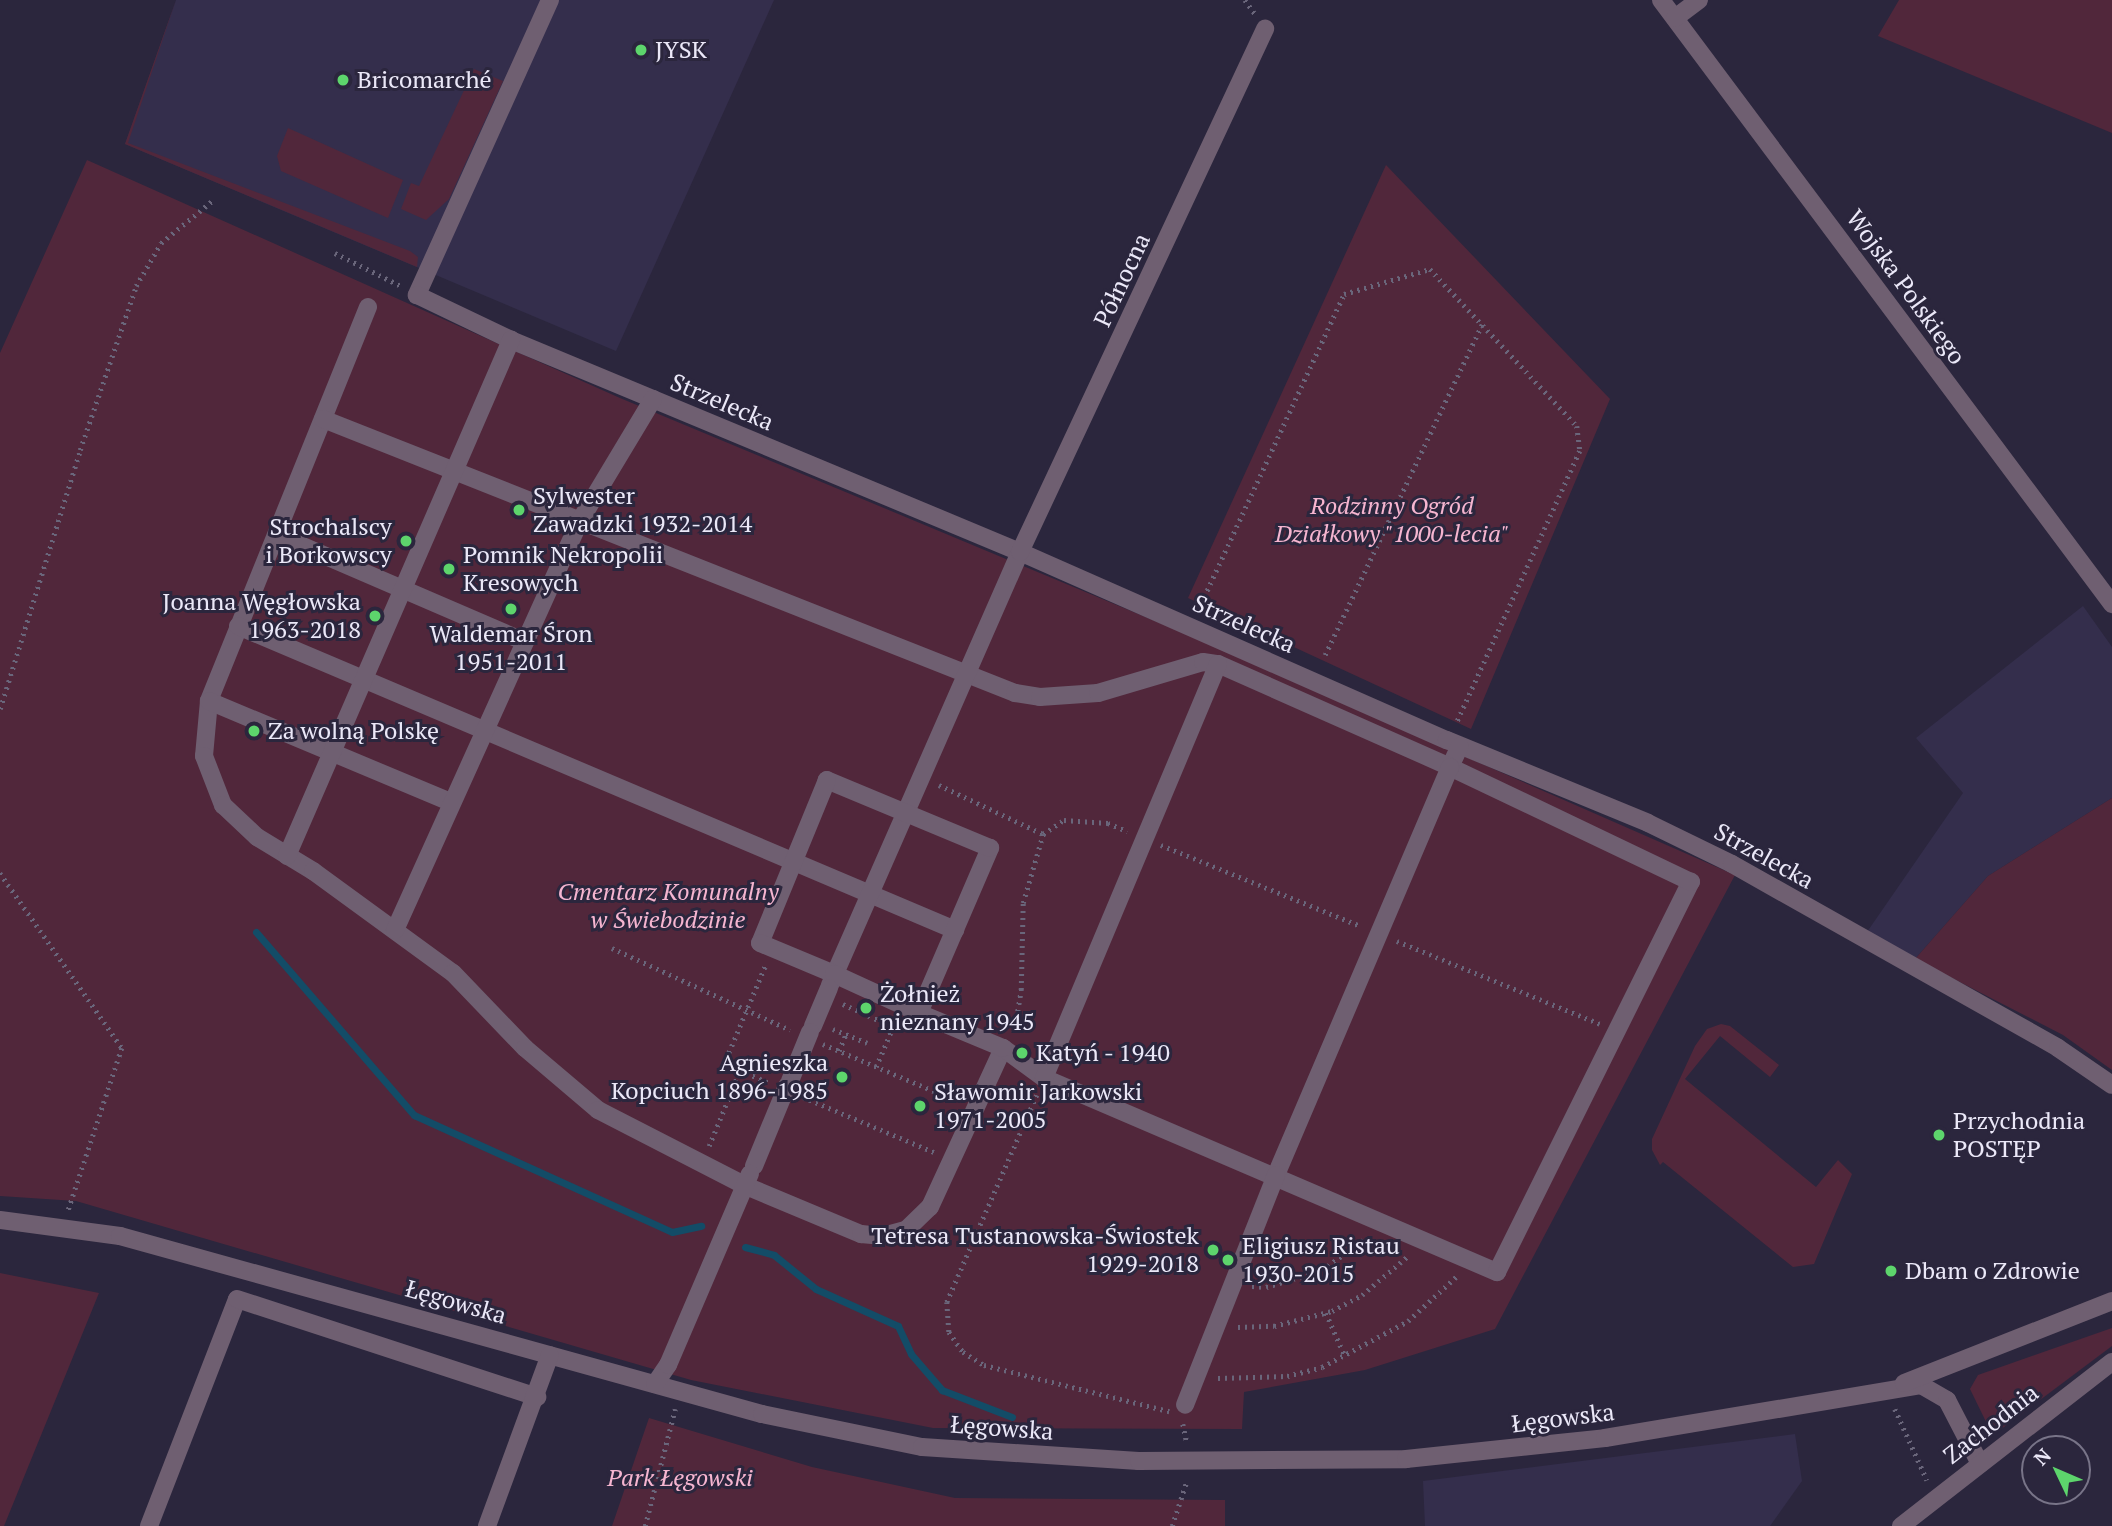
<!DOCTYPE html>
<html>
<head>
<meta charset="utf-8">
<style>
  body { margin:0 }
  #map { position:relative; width:2112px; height:1526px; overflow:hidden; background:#2b263d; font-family:"PT Serif",serif }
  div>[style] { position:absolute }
  .built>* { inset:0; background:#342e4c }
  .green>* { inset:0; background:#51273b }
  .stream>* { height:7px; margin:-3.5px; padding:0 3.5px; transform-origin:3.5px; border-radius:3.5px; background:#134c67 }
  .path>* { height:4.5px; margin-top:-2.25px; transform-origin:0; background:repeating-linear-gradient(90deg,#6a667b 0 2px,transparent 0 7px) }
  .minor>* { height:18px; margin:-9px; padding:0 9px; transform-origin:9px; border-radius:9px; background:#6f5f71 }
  .dots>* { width:19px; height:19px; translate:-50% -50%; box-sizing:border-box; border:4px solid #2b263d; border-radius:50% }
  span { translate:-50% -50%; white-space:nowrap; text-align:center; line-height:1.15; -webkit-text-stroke:6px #2b263d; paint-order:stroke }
  .poi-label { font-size:24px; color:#ebe8f8 }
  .left { translate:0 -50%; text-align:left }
  .right { translate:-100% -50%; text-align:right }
  .street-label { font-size:24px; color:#ebe8f8 }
  .park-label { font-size:24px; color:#f6b5d0; font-style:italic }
  .north { position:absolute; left:2021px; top:1435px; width:70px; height:70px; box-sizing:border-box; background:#2b263d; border:2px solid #787488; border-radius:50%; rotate:314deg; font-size:19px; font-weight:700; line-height:28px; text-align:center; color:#ebe8f8 }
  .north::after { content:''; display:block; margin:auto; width:24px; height:32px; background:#5dd56c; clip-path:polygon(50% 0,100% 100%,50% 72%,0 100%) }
</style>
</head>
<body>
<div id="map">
  <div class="built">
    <i style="clip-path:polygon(176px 0,774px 0,616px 351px,125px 144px)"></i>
    <i style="clip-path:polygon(2083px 606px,2112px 647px,2112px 798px,1988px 876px,1915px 959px,1867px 932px,1963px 793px,1916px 738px)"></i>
    <i style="clip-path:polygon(1795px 1434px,1802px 1481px,1770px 1526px,1425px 1526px,1423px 1481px)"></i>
  </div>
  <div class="green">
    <i style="clip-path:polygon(176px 0,128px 143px,410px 251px,418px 257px,417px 267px,125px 144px)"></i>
    <i style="clip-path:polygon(1899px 0,2112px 0,2112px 133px,1878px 36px)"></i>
    <i style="clip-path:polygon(474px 69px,503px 81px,449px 199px,426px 220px,401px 209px,411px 183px,419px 186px)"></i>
    <i style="clip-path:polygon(288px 128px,403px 180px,388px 218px,281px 171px,277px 156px)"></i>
    <i style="clip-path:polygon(87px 160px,620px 398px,1179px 631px,1735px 875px,1495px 1329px,1365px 1370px,1244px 1392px,1242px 1429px,933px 1428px,691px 1380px,76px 1201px,0 1196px,0 353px)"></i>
    <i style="clip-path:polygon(1386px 165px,1610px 399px,1471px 729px,1188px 598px)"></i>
    <i style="clip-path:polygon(2112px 798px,2112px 1070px,2063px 1035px,1915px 959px,1988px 876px)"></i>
    <i style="clip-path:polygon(1721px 1024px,1730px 1026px,1779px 1065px,1770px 1077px,1720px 1036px,1685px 1079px,1816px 1187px,1838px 1160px,1852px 1174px,1814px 1264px,1793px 1267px,1663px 1162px,1660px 1165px,1652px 1150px,1652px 1139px,1695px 1046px,1707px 1029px)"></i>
    <i style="clip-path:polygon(0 1273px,99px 1293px,4px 1526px,0 1526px)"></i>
    <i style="clip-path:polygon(2112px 1328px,2112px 1346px,1996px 1433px,1990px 1430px,1970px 1389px,1978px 1375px)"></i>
    <i style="clip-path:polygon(649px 1418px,812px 1467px,955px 1498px,1225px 1500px,1225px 1526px,612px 1526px)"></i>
  </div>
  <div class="stream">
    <i style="left:256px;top:932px;width:242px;rotate:49.2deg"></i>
    <i style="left:414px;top:1115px;width:283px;rotate:24.4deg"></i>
    <i style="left:672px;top:1232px;width:30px;rotate:-12deg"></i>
    <i style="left:745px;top:1247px;width:30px;rotate:15deg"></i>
    <i style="left:774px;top:1255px;width:54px;rotate:39deg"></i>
    <i style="left:816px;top:1289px;width:90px;rotate:24.3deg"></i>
    <i style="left:898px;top:1326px;width:31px;rotate:65deg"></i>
    <i style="left:911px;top:1354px;width:48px;rotate:49.3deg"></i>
    <i style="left:942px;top:1390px;width:75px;rotate:21.1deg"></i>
  </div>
  <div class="path">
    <i style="left:1245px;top:0;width:17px;rotate:54deg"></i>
    <i style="left:335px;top:253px;width:74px;rotate:26.6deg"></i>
    <i style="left:1204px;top:597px;width:334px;rotate:-65.2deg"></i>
    <i style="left:1344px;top:294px;width:90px;rotate:-16.2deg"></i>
    <i style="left:1430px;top:269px;width:215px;rotate:46.9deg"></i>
    <i style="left:1577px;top:426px;width:25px;rotate:83deg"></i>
    <i style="left:1580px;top:451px;width:300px;rotate:114.4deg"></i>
    <i style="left:1325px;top:655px;width:366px;rotate:-64.6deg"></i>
    <i style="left:0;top:709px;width:271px;rotate:-72.8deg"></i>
    <i style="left:80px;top:450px;width:173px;rotate:-71.1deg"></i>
    <i style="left:136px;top:286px;width:50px;rotate:-59.8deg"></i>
    <i style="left:161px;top:243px;width:66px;rotate:-39.5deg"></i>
    <i style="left:939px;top:785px;width:115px;rotate:25.2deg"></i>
    <i style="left:1043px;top:834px;width:25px;rotate:-34deg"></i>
    <i style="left:1064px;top:820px;width:44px;rotate:3.9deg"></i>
    <i style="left:1108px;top:823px;width:21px;rotate:23deg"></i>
    <i style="left:1161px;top:845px;width:215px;rotate:22.1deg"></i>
    <i style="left:0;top:873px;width:213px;rotate:55.1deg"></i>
    <i style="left:122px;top:1048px;width:172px;rotate:108.3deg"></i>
    <i style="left:1397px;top:941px;width:219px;rotate:22.2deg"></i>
    <i style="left:612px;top:948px;width:196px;rotate:24.7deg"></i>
    <i style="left:843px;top:1004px;width:51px;rotate:24.5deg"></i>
    <i style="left:833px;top:1029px;width:37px;rotate:22deg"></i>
    <i style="left:1014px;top:1032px;width:43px;rotate:-80.5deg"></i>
    <i style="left:1021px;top:990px;width:87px;rotate:-88.7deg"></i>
    <i style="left:1023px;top:903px;width:72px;rotate:-73.8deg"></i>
    <i style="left:823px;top:1044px;width:146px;rotate:23deg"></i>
    <i style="left:839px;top:1051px;width:18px;rotate:-68deg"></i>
    <i style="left:876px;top:1067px;width:49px;rotate:-67.1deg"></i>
    <i style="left:740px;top:1070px;width:32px;rotate:24deg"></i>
    <i style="left:1037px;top:1095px;width:226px;rotate:113.5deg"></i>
    <i style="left:947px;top:1302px;width:30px;rotate:86deg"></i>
    <i style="left:949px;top:1332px;width:24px;rotate:55deg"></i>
    <i style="left:963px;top:1352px;width:25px;rotate:32deg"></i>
    <i style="left:984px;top:1365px;width:191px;rotate:14deg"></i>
    <i style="left:803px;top:1097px;width:142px;rotate:22.8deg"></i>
    <i style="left:709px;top:1146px;width:82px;rotate:-67.8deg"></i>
    <i style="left:740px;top:1070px;width:18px;rotate:-142deg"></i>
    <i style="left:726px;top:1059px;width:101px;rotate:-67.2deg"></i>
    <i style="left:1252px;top:1286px;width:14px;rotate:4deg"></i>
    <i style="left:1266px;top:1287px;width:59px;rotate:-16.9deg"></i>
    <i style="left:1322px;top:1270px;width:54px;rotate:-36deg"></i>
    <i style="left:1326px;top:1313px;width:47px;rotate:66.2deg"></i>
    <i style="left:1238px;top:1327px;width:36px;rotate:-2deg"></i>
    <i style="left:1274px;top:1326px;width:60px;rotate:-14.5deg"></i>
    <i style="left:1332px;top:1311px;width:34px;rotate:-28deg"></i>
    <i style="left:1362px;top:1295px;width:60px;rotate:-40.3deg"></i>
    <i style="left:1218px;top:1378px;width:69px;rotate:-1.7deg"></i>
    <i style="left:1287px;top:1376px;width:36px;rotate:-14deg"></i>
    <i style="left:1322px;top:1367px;width:98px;rotate:-28.1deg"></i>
    <i style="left:1408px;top:1321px;width:68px;rotate:-42.6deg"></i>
    <i style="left:1895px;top:1409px;width:78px;rotate:65.7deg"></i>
    <i style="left:1183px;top:1424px;width:19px;rotate:78deg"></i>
    <i style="left:645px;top:1526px;width:121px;rotate:-75.6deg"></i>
    <i style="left:1172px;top:1526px;width:48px;rotate:-71.9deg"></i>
  </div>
  <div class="minor">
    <i style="left:550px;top:0;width:324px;rotate:114.3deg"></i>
    <i style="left:417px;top:295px;width:104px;rotate:25.6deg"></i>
    <i style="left:511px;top:340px;width:551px;rotate:22.61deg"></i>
    <i style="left:1020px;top:552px;width:467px;rotate:23.8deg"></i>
    <i style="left:1447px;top:740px;width:217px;rotate:22.4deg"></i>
    <i style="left:1648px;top:823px;width:93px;rotate:26deg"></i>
    <i style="left:1732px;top:864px;width:374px;rotate:29.4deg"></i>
    <i style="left:2058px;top:1048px;width:65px;rotate:34.4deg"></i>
    <i style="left:1661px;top:0;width:754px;rotate:53.25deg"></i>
    <i style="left:1675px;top:18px;width:30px;rotate:-37deg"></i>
    <i style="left:368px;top:307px;width:425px;rotate:112deg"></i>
    <i style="left:209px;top:701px;width:55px;rotate:95.2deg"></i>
    <i style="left:204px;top:756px;width:53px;rotate:68.8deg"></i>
    <i style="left:223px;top:805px;width:47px;rotate:43.3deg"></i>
    <i style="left:257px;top:837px;width:66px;rotate:31.3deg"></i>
    <i style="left:313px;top:871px;width:173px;rotate:36.1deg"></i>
    <i style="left:453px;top:973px;width:104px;rotate:46.2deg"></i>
    <i style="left:525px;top:1048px;width:96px;rotate:40.3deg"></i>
    <i style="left:598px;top:1110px;width:166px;rotate:27.2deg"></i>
    <i style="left:746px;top:1186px;width:125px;rotate:22.7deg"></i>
    <i style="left:861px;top:1234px;width:22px;rotate:5deg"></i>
    <i style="left:883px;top:1236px;width:24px;rotate:-15deg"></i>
    <i style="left:906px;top:1230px;width:33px;rotate:-44deg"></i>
    <i style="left:930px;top:1207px;width:175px;rotate:-65.3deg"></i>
    <i style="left:1003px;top:1048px;width:51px;rotate:36.2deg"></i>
    <i style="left:1044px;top:1078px;width:493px;rotate:23.2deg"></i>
    <i style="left:1497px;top:1272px;width:436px;rotate:-63.6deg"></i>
    <i style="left:1691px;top:882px;width:267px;rotate:-154.5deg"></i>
    <i style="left:1450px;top:767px;width:23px;rotate:-65deg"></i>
    <i style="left:323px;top:419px;width:744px;rotate:21.6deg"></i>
    <i style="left:1015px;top:693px;width:25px;rotate:9deg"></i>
    <i style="left:1040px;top:697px;width:58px;rotate:-3.9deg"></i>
    <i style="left:1098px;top:693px;width:109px;rotate:-16.4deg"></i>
    <i style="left:1203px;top:662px;width:15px;rotate:8deg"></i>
    <i style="left:1218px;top:664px;width:254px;rotate:23.9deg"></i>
    <i style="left:1450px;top:767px;width:444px;rotate:113.1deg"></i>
    <i style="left:1276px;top:1175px;width:247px;rotate:111.6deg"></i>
    <i style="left:277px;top:535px;width:270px;rotate:23.3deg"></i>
    <i style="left:238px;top:626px;width:779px;rotate:22.98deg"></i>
    <i style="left:209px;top:701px;width:262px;rotate:22.7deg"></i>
    <i style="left:287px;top:856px;width:563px;rotate:-66.53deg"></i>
    <i style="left:395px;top:930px;width:451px;rotate:-65.7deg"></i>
    <i style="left:581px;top:519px;width:140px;rotate:-59deg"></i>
    <i style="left:830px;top:985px;width:473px;rotate:-66.3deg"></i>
    <i style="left:1020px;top:552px;width:578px;rotate:-64.9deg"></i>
    <i style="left:919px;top:1013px;width:180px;rotate:-66.7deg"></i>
    <i style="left:990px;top:848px;width:177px;rotate:-157.4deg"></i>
    <i style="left:827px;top:780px;width:176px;rotate:112.3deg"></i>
    <i style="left:760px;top:943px;width:80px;rotate:22.7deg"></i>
    <i style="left:834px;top:974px;width:94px;rotate:24.6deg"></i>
    <i style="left:919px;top:1013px;width:91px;rotate:22.6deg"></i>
    <i style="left:813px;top:1026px;width:41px;rotate:-67.2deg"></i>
    <i style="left:1044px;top:1078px;width:449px;rotate:-67.2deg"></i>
    <i style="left:790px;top:1081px;width:53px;rotate:-67.8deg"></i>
    <i style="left:754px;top:1166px;width:87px;rotate:-67.6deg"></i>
    <i style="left:0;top:1220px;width:121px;rotate:7.6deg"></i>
    <i style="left:120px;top:1236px;width:666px;rotate:15.5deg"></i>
    <i style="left:762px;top:1414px;width:163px;rotate:11.7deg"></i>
    <i style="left:922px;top:1447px;width:217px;rotate:3.7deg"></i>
    <i style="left:1139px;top:1461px;width:267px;rotate:-0.4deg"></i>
    <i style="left:1406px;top:1459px;width:200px;rotate:-6deg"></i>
    <i style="left:1605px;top:1438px;width:320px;rotate:-9.5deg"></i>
    <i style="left:1921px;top:1385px;width:30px;rotate:30deg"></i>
    <i style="left:1947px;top:1400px;width:72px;rotate:62.7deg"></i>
    <i style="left:1904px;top:1383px;width:224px;rotate:-21.5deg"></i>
    <i style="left:655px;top:1384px;width:23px;rotate:-56deg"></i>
    <i style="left:668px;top:1365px;width:208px;rotate:-66.8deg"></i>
    <i style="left:149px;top:1526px;width:243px;rotate:-68.8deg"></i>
    <i style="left:237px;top:1299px;width:316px;rotate:18.1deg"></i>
    <i style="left:487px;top:1526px;width:182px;rotate:-69.8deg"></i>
    <i style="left:1901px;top:1526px;width:267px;rotate:-37.9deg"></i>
  </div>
  <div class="dots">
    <i style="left:641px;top:50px;background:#5dd56c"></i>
    <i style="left:343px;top:80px;background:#5dd56c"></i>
    <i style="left:519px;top:510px;background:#5dd56c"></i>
    <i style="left:406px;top:541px;background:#5dd56c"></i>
    <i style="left:449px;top:569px;background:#5dd56c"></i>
    <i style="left:511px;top:609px;background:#5dd56c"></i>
    <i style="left:375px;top:616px;background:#5dd56c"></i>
    <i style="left:254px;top:731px;background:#5dd56c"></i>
    <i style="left:866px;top:1008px;background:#5dd56c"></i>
    <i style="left:1022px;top:1053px;background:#5dd56c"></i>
    <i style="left:842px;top:1077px;background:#5dd56c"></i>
    <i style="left:920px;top:1106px;background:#5dd56c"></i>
    <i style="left:1939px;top:1135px;background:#5dd56c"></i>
    <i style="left:1213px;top:1250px;background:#5dd56c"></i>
    <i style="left:1228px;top:1260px;background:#5dd56c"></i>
    <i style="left:1891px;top:1271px;background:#5dd56c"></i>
  </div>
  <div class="poi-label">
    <span class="left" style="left:655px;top:50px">JYSK</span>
    <span class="left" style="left:357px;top:80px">Bricomarché</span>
    <span class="left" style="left:533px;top:510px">Sylwester<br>Zawadzki 1932-2014</span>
    <span class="right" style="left:392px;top:541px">Strochalscy<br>i Borkowscy</span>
    <span class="left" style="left:463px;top:569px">Pomnik Nekropolii<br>Kresowych</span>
    <span class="right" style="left:361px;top:616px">Joanna Węgłowska<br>1963-2018</span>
    <span style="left:511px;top:648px">Waldemar Śron<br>1951-2011</span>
    <span class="left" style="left:268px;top:731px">Za wolną Polskę</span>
    <span class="left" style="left:880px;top:1008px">Żołnież<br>nieznany 1945</span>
    <span class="left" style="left:1036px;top:1053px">Katyń - 1940</span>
    <span class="right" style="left:828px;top:1077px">Agnieszka<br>Kopciuch 1896-1985</span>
    <span class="left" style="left:934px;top:1106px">Sławomir Jarkowski<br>1971-2005</span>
    <span class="left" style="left:1953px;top:1135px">Przychodnia<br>POSTĘP</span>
    <span class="right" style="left:1199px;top:1250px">Tetresa Tustanowska-Świostek<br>1929-2018</span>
    <span class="left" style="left:1242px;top:1260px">Eligiusz Ristau<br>1930-2015</span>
    <span class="left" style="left:1905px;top:1271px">Dbam o Zdrowie</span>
  </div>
  <div class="street-label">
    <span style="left:1122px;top:280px;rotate:-65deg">Północna</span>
    <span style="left:1906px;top:287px;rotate:54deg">Wojska Polskiego</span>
    <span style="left:722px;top:402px;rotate:23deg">Strzelecka</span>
    <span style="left:1244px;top:624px;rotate:24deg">Strzelecka</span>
    <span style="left:1764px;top:856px;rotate:29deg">Strzelecka</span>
    <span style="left:456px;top:1302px;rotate:16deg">Łęgowska</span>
    <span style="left:1563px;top:1418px;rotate:-7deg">Łęgowska</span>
    <span style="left:1991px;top:1424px;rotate:-38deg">Zachodnia</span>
    <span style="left:1002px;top:1428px;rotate:4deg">Łęgowska</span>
  </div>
  <div class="park-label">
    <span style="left:1392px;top:520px">Rodzinny Ogród<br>Działkowy "1000-lecia"</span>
    <span style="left:668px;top:906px">Cmentarz Komunalny<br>w Świebodzinie</span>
    <span style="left:680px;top:1478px">Park Łęgowski</span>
  </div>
  <div class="north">N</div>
</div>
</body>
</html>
